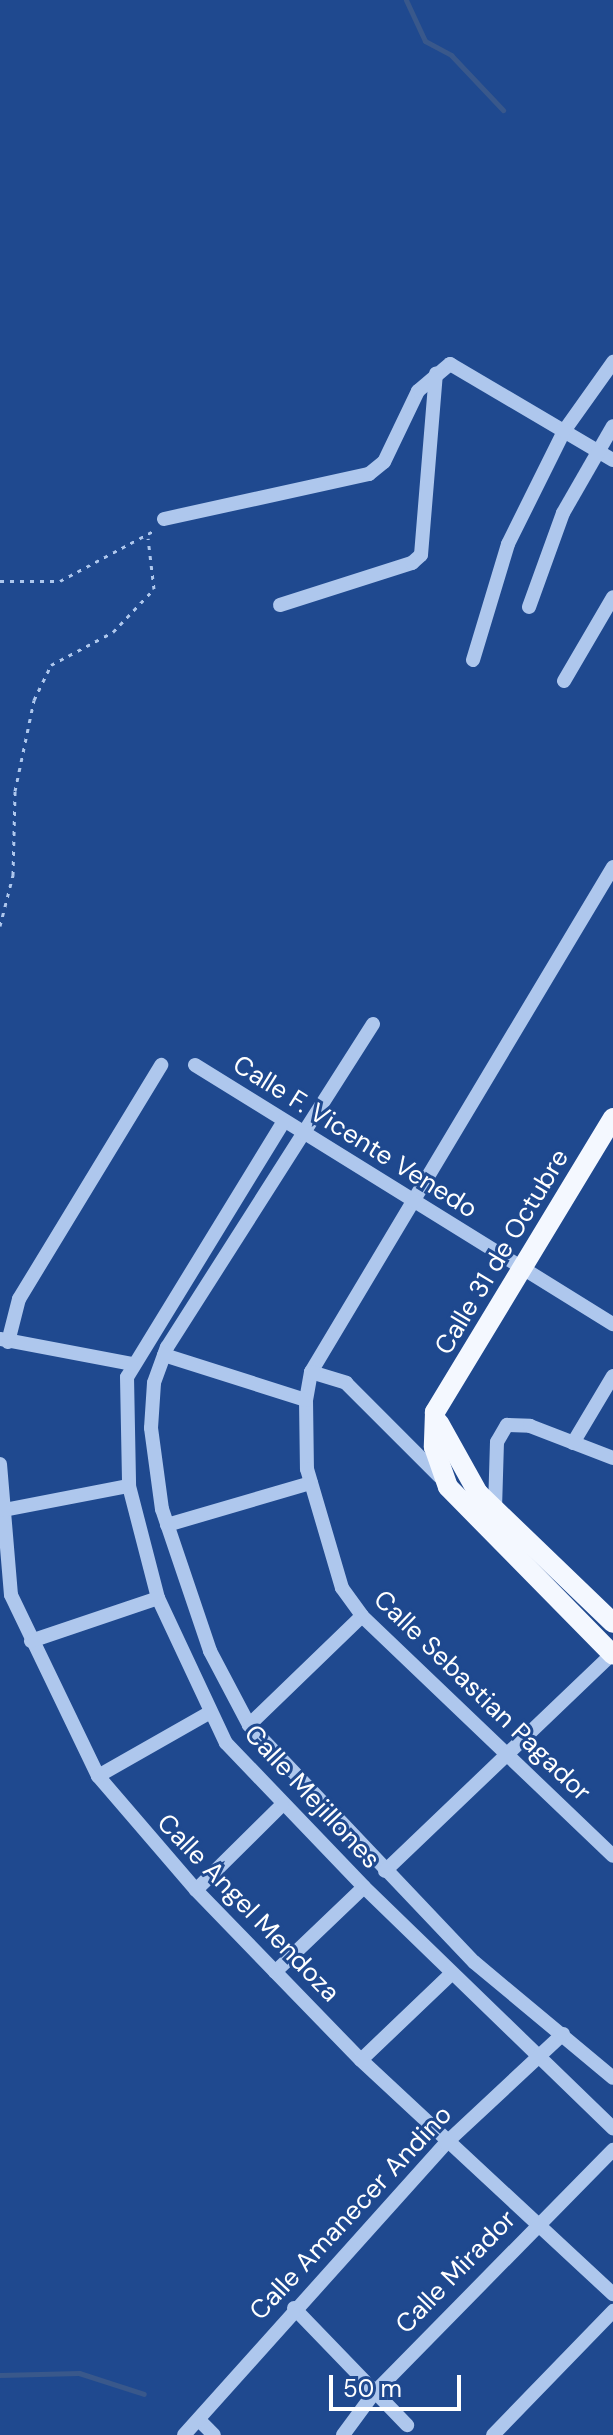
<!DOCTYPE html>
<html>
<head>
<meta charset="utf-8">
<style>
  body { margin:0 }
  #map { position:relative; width:613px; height:2435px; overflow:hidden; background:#1f498f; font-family:"DM Sans",sans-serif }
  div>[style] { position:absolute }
  .stream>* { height:5px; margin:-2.5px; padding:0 2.5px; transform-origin:2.5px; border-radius:2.5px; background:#39588b }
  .path>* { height:3px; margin-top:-1.5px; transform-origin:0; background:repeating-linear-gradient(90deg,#aec7ed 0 4px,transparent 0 10px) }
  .minor>* { height:14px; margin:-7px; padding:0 7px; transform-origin:7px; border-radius:7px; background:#aec7ed }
  .major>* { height:20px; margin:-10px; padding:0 10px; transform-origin:10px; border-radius:10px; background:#f4f8ff }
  span { translate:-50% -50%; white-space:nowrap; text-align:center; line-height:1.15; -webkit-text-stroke:6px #1f498f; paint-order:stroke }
  .street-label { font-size:26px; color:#fff }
  .scale { position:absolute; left:329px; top:2375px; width:132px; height:36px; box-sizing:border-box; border:4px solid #fff; border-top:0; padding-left:10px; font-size:24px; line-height:28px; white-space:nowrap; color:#fff; -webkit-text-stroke:6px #1f498f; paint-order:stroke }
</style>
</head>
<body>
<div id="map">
  <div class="stream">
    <i style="left:406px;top:0;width:45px;rotate:65.1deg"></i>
    <i style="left:425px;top:41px;width:30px;rotate:28deg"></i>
    <i style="left:451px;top:55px;width:76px;rotate:46.6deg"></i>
    <i style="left:0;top:2375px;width:79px;rotate:-1.5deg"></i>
    <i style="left:79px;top:2373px;width:68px;rotate:17.9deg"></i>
  </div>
  <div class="path">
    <i style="left:0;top:581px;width:60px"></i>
    <i style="left:60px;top:581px;width:108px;rotate:-28.2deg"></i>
    <i style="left:0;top:926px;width:53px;rotate:-75.7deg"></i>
    <i style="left:13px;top:875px;width:84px;rotate:-88.6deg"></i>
    <i style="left:15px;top:791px;width:93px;rotate:-78.2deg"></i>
    <i style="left:34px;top:700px;width:39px;rotate:-64deg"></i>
    <i style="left:51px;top:665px;width:70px;rotate:-28deg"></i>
    <i style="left:113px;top:632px;width:59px;rotate:-46.4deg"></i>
    <i style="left:154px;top:589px;width:51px;rotate:-96.7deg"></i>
  </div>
  <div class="minor">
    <i style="left:164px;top:519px;width:210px;rotate:-12.4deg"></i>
    <i style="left:369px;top:474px;width:19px;rotate:-39deg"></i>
    <i style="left:384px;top:462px;width:79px;rotate:-64.4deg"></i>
    <i style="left:418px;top:391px;width:42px;rotate:-40.2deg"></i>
    <i style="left:450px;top:364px;width:189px;rotate:30.5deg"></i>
    <i style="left:280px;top:605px;width:139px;rotate:-17.7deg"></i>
    <i style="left:412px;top:563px;width:12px;rotate:-42deg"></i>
    <i style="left:421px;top:555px;width:182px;rotate:-85.3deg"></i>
    <i style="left:529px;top:607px;width:100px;rotate:-70.1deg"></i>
    <i style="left:563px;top:513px;width:100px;rotate:-60.1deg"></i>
    <i style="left:473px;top:660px;width:121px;rotate:-73.2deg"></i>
    <i style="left:508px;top:544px;width:126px;rotate:-63.6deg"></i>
    <i style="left:564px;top:431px;width:85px;rotate:-54.6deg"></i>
    <i style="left:564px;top:681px;width:97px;rotate:-59.7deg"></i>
    <i style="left:613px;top:867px;width:588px;rotate:120.88deg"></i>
    <i style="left:311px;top:1372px;width:28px;rotate:100deg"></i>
    <i style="left:306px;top:1400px;width:69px;rotate:89.2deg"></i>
    <i style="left:307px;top:1469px;width:124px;rotate:73.6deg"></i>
    <i style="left:342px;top:1588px;width:34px;rotate:54deg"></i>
    <i style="left:362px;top:1616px;width:347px;rotate:43.7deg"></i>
    <i style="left:373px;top:1024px;width:383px;rotate:122.5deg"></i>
    <i style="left:167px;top:1347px;width:38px;rotate:110deg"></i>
    <i style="left:154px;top:1383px;width:45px;rotate:93.8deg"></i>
    <i style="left:151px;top:1428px;width:82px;rotate:82.3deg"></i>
    <i style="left:162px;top:1509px;width:150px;rotate:71.3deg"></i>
    <i style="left:210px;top:1651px;width:84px;rotate:62.2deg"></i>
    <i style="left:249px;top:1725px;width:327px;rotate:46.5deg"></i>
    <i style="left:474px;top:1962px;width:181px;rotate:39.8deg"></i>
    <i style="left:195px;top:1065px;width:492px;rotate:31.8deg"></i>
    <i style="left:284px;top:1121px;width:300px;rotate:121.5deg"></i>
    <i style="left:127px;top:1377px;width:109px;rotate:88.9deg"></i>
    <i style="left:129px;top:1486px;width:116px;rotate:75.5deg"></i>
    <i style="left:158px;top:1598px;width:160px;rotate:64.9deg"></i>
    <i style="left:226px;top:1743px;width:199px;rotate:46.2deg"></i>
    <i style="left:364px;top:1887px;width:347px;rotate:44.1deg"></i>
    <i style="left:0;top:1339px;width:134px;rotate:10.7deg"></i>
    <i style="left:8px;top:1342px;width:44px;rotate:-75.7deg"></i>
    <i style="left:19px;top:1299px;width:274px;rotate:-58.7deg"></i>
    <i style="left:164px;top:1355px;width:149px;rotate:17.6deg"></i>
    <i style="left:311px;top:1372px;width:37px;rotate:17deg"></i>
    <i style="left:346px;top:1383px;width:132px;rotate:45deg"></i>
    <i style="left:573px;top:1443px;width:78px;rotate:-59.2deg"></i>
    <i style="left:0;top:1464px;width:131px;rotate:85.2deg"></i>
    <i style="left:11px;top:1595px;width:201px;rotate:64.3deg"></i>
    <i style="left:98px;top:1776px;width:150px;rotate:49.3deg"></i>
    <i style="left:196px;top:1890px;width:237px;rotate:45.9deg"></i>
    <i style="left:361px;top:2060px;width:344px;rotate:42.9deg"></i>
    <i style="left:495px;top:1509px;width:67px;rotate:-88.3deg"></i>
    <i style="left:497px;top:1442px;width:20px;rotate:-60deg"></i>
    <i style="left:507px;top:1425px;width:23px;rotate:2deg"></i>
    <i style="left:530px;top:1426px;width:89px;rotate:21.1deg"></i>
    <i style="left:4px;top:1510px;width:127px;rotate:-10.9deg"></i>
    <i style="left:167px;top:1525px;width:150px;rotate:-16.3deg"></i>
    <i style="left:31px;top:1641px;width:134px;rotate:-18.7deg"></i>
    <i style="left:249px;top:1725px;width:157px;rotate:-44deg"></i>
    <i style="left:98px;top:1776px;width:128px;rotate:-29.6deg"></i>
    <i style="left:385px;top:1871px;width:314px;rotate:-43.7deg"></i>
    <i style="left:196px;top:1890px;width:121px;rotate:-44.7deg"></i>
    <i style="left:275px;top:1972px;width:123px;rotate:-43.7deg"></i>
    <i style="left:361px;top:2060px;width:124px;rotate:-43.7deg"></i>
    <i style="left:294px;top:2308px;width:163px;rotate:46deg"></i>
    <i style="left:199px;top:2420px;width:21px;rotate:45deg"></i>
    <i style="left:184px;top:2435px;width:392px;rotate:-48.1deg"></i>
    <i style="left:446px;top:2143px;width:160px;rotate:-43deg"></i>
    <i style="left:343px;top:2435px;width:52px;rotate:-53.6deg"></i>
    <i style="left:374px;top:2393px;width:341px;rotate:-45.5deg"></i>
    <i style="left:493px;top:2435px;width:173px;rotate:-45.9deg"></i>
  </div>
  <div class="major">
    <i style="left:613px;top:1118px;width:344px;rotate:121.2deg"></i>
    <i style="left:435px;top:1412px;width:35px;rotate:92deg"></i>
    <i style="left:434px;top:1447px;width:42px;rotate:70.7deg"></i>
    <i style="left:448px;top:1487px;width:235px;rotate:45.5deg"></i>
    <i style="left:439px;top:1423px;width:80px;rotate:60.9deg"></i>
    <i style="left:478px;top:1493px;width:187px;rotate:43.9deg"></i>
  </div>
  <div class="street-label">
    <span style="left:355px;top:1137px;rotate:32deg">Calle F. Vicente Venedo</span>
    <span style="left:502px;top:1252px;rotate:-59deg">Calle 31 de Octubre</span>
    <span style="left:482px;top:1696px;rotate:44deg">Calle Sebastian Pagador</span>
    <span style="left:312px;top:1797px;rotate:47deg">Calle Mejillones</span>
    <span style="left:248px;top:1908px;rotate:46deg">Calle Angel Mendoza</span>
    <span style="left:351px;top:2213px;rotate:-47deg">Calle Amanecer Andino</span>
    <span style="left:456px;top:2272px;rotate:-46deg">Calle Mirador</span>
  </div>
  <div class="scale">50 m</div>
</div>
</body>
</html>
